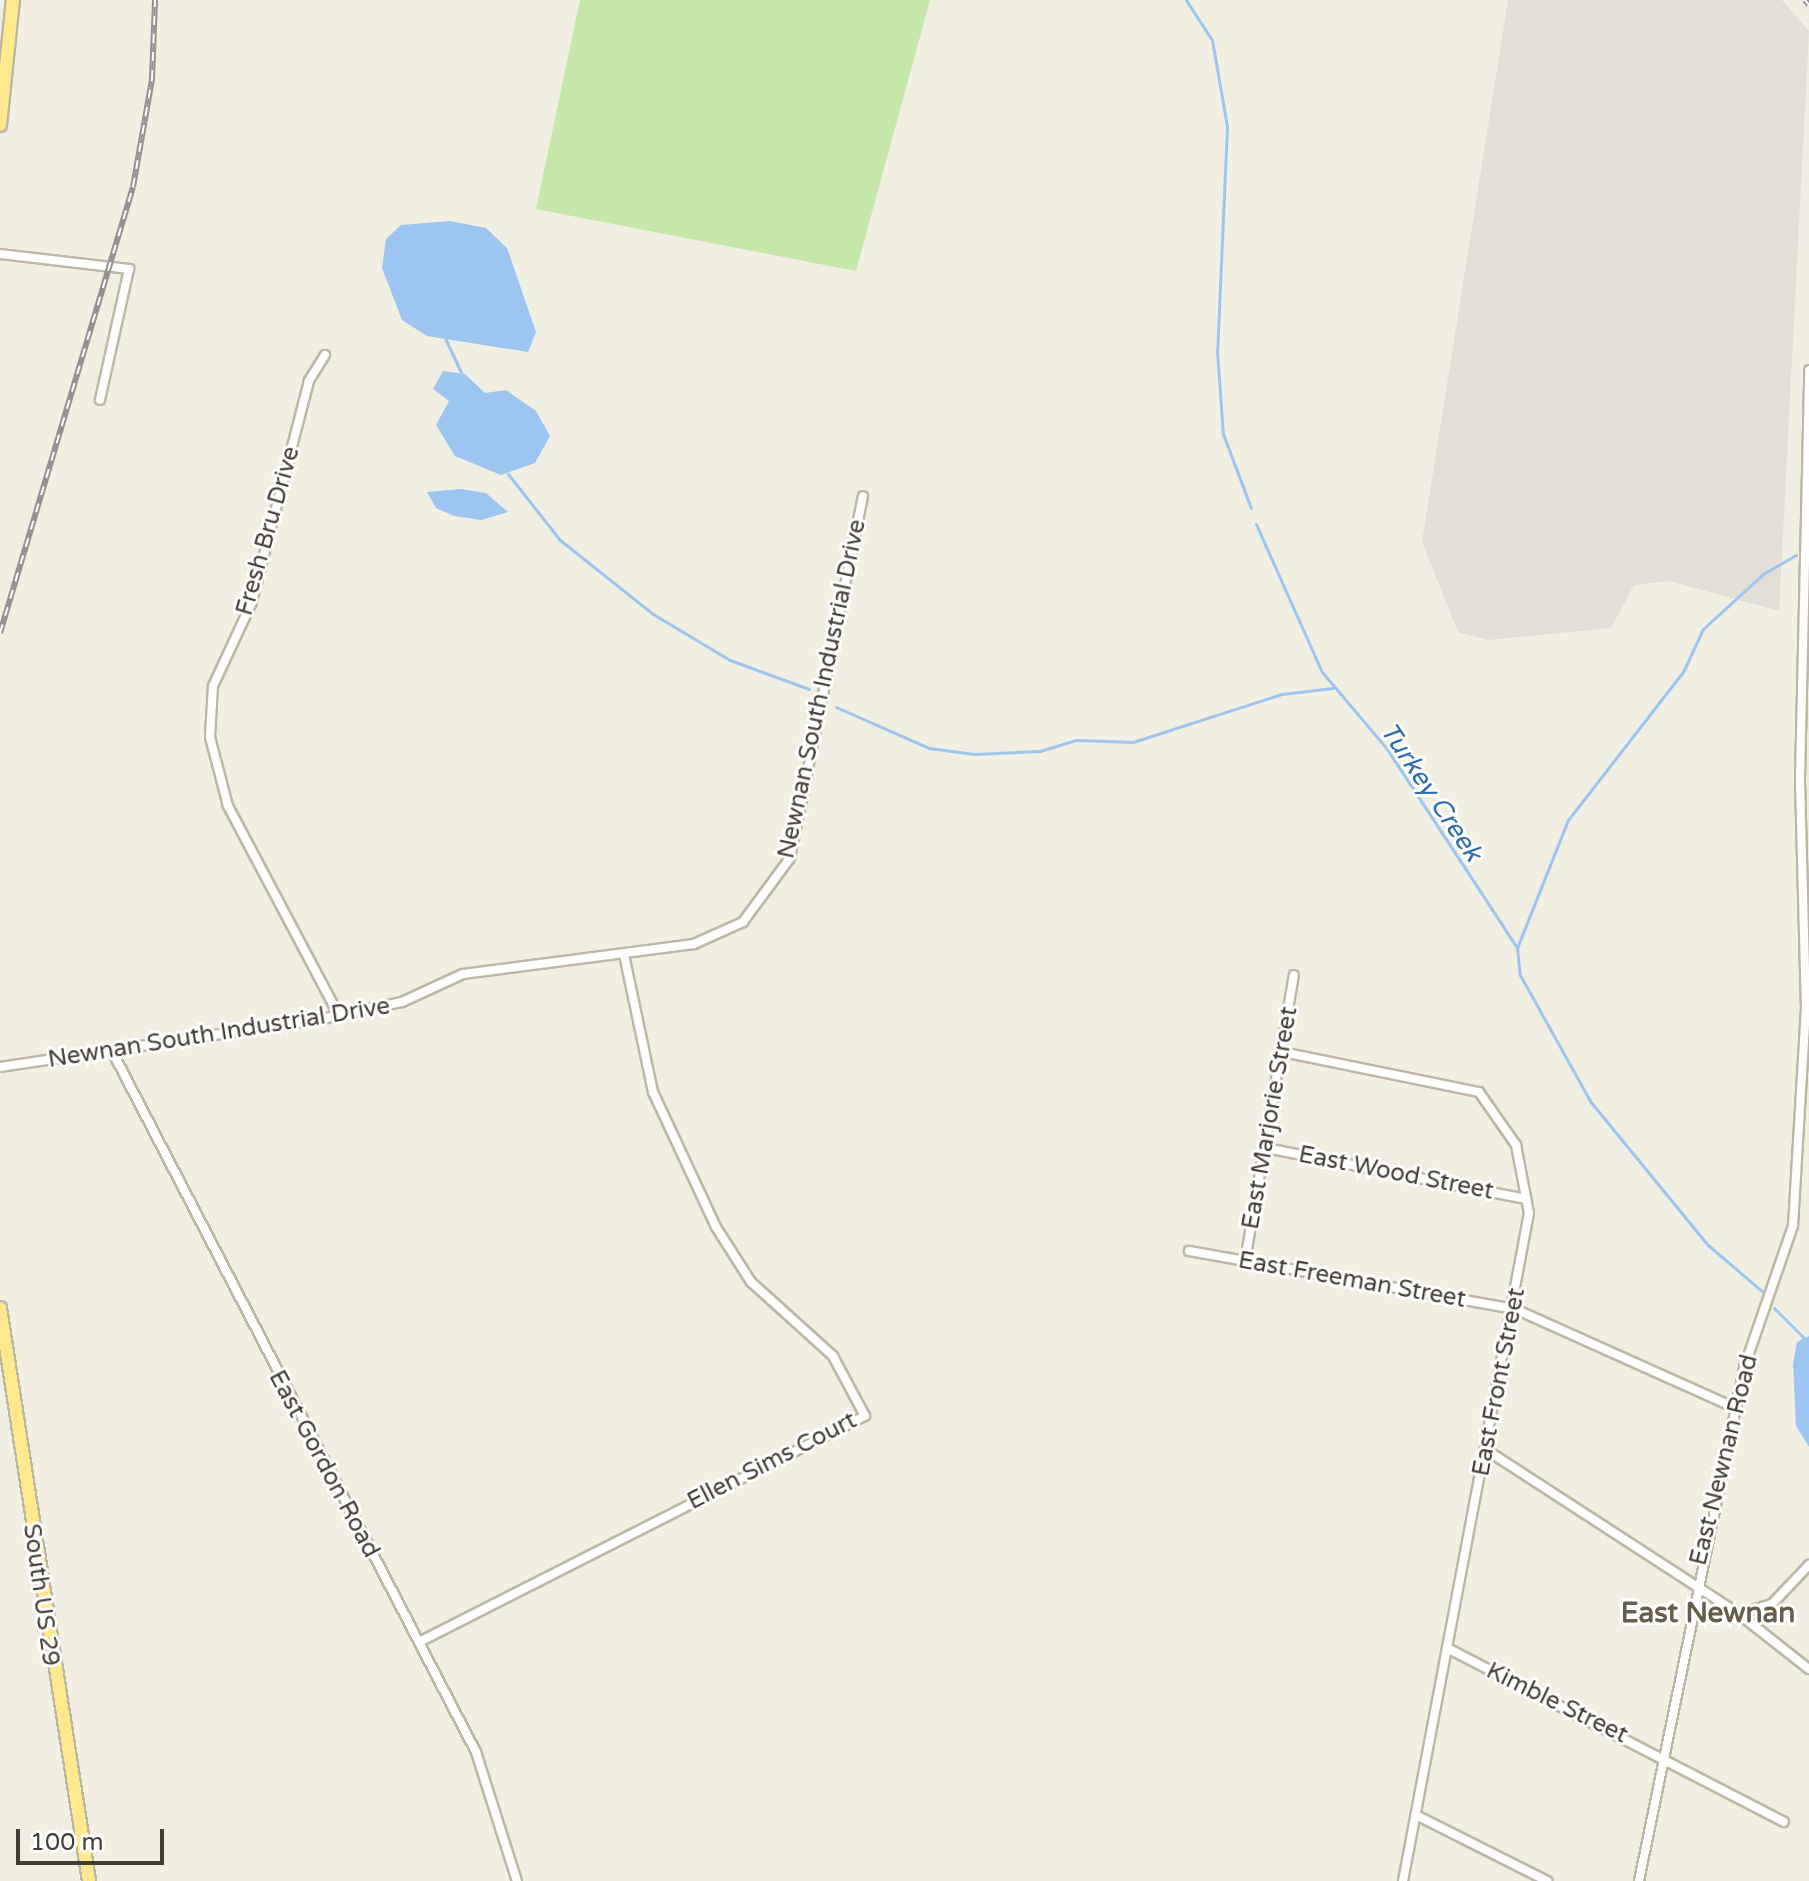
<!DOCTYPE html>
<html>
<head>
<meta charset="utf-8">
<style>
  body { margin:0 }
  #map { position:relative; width:1809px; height:1881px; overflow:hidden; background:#f1eee2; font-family:"Varela Round",sans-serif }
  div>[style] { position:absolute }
  .industrial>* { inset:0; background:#e3dfd7 }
  .green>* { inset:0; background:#c5e7a9 }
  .water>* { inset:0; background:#9cc6f1 }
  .stream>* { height:3px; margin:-1.5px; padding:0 1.5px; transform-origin:1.5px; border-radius:1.5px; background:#9cc6f1 }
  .roads { filter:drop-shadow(2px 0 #bdb7a5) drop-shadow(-2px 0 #bdb7a5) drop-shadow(0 2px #bdb7a5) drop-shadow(0 -2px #bdb7a5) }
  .minor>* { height:8px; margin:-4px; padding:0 4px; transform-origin:4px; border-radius:4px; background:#fff }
  .primary>* { height:12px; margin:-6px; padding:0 6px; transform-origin:6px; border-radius:6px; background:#ffe98d }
  .rail>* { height:6px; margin-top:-3px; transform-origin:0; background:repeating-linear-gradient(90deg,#fff 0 9px,#939393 0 18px); box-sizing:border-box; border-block:2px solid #939393 }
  span { translate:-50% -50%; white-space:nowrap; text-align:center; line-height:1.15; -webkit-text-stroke:6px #fff; paint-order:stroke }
  .street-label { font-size:24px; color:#433e33 }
  .water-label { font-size:26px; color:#2b6baf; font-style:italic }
  .quarter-label { font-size:28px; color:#665d4a; font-weight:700 }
  .scale { position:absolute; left:16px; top:1829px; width:148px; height:36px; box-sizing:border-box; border:4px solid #433e33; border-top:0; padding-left:10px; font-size:24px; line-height:28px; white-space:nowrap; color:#433e33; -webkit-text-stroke:6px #fff; paint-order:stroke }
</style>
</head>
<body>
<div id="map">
  <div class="industrial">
    <i style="clip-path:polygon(1508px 0,1782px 0,1809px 31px,1779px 611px,1669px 581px,1634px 585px,1611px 628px,1488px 640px,1458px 632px,1422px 542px)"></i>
  </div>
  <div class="green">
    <i style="clip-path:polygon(580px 0,930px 0,856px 271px,536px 209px)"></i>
  </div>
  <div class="water">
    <i style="clip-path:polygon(450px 221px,486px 228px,507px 248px,536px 332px,528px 352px,427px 336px,402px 320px,382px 268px,386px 239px,401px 225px)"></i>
    <i style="clip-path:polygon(443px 371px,465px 374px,485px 393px,506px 390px,536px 411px,550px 436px,535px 463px,501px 475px,455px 456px,436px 425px,449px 401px,433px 389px)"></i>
    <i style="clip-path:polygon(461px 489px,486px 493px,508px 512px,481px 520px,454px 516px,436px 508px,427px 492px)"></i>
    <i style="clip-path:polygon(1809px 1336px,1809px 1447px,1796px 1426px,1793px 1364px,1797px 1342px)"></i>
  </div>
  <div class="stream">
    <i style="left:1186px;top:0;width:48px;rotate:57deg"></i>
    <i style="left:1212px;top:40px;width:87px;rotate:80.1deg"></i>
    <i style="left:1227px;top:126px;width:225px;rotate:92.5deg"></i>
    <i style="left:1217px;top:351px;width:83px;rotate:85.9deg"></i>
    <i style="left:1223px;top:434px;width:79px;rotate:69.3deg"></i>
    <i style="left:445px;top:338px;width:40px;rotate:65deg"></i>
    <i style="left:508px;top:474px;width:84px;rotate:51.8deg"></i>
    <i style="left:560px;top:540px;width:119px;rotate:38.5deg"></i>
    <i style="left:653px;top:614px;width:90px;rotate:30.9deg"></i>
    <i style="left:730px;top:660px;width:84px;rotate:20.2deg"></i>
    <i style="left:1256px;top:524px;width:162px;rotate:66deg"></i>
    <i style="left:1322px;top:672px;width:101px;rotate:49.8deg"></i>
    <i style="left:1387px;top:749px;width:238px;rotate:56.8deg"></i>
    <i style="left:1517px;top:948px;width:27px;rotate:84deg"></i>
    <i style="left:1520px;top:975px;width:144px;rotate:60.9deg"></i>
    <i style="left:1590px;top:1101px;width:186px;rotate:50.7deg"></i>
    <i style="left:1708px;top:1245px;width:74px;rotate:40.6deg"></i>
    <i style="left:836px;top:707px;width:102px;rotate:23.8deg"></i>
    <i style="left:929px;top:748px;width:45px;rotate:7.6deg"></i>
    <i style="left:974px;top:754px;width:66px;rotate:-2.6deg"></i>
    <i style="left:1040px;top:751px;width:38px;rotate:-17deg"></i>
    <i style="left:1076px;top:740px;width:57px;rotate:2deg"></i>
    <i style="left:1133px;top:742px;width:157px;rotate:-17.9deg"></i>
    <i style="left:1282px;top:694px;width:51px;rotate:-6.7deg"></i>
    <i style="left:1517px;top:948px;width:138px;rotate:-68.3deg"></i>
    <i style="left:1568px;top:820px;width:187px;rotate:-52.2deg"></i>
    <i style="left:1683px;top:672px;width:47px;rotate:-65.1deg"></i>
    <i style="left:1703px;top:629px;width:81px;rotate:-42.5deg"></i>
    <i style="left:1763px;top:574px;width:38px;rotate:-30deg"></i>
    <i style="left:1774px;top:1308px;width:41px;rotate:45deg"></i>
  </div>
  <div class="roads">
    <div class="minor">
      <i style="left:0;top:254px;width:130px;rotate:6.6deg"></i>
      <i style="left:129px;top:269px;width:134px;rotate:102.5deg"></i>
      <i style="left:325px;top:355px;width:31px;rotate:122deg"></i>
      <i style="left:309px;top:381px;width:228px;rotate:104.5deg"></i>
      <i style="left:252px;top:602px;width:93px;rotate:114.9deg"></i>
      <i style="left:213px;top:686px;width:51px;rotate:93.4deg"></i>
      <i style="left:210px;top:737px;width:71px;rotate:75.4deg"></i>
      <i style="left:228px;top:806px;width:235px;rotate:62.1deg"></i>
      <i style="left:1282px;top:1052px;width:201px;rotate:11.5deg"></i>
      <i style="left:1479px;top:1092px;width:65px;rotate:55.1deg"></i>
      <i style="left:1516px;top:1145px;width:69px;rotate:79.2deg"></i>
      <i style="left:1529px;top:1213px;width:680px;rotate:100.68deg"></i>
      <i style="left:113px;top:1053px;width:788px;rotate:62.56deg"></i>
      <i style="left:476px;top:1752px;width:135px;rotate:72.4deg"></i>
      <i style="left:0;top:1067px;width:330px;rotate:-8.5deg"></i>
      <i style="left:326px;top:1018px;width:78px;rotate:-11.9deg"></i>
      <i style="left:402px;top:1002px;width:67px;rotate:-24.7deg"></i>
      <i style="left:463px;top:974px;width:233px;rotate:-7.4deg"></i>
      <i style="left:694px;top:944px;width:54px;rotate:-24.2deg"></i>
      <i style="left:743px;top:922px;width:79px;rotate:-53.7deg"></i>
      <i style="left:790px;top:858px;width:369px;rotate:-78.6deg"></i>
      <i style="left:1266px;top:1148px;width:265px;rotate:11.1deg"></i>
      <i style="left:1189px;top:1251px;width:331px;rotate:10.1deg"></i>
      <i style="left:1515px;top:1309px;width:241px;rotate:24.2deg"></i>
      <i style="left:1245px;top:1261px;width:290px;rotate:-80.3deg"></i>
      <i style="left:1485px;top:1449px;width:303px;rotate:33deg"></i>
      <i style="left:1739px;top:1614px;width:89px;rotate:38.2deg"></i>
      <i style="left:1739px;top:1614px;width:34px;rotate:-17deg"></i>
      <i style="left:1772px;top:1604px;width:54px;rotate:-46.5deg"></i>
      <i style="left:419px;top:1642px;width:500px;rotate:-26.9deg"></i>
      <i style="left:865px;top:1416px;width:68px;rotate:-118.1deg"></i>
      <i style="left:833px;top:1356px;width:110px;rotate:-137.9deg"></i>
      <i style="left:751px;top:1282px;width:65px;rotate:-122.5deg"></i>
      <i style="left:716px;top:1227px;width:149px;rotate:-115deg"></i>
      <i style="left:653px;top:1092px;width:141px;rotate:-101.9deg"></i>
      <i style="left:1447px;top:1648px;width:379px;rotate:27.3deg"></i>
      <i style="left:1416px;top:1815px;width:147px;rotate:26.7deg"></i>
      <i style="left:1639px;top:1881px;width:524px;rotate:-78.43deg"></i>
      <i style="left:1744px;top:1368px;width:150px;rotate:-71deg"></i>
      <i style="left:1793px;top:1226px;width:216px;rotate:-86.6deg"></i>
      <i style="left:1806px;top:1010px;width:230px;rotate:-91.5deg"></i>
      <i style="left:1800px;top:780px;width:410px;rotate:-88.7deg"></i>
    </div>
    <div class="primary">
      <i style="left:0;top:125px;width:126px;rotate:-84.1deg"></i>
      <i style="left:0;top:1308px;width:580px;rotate:81.17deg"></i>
    </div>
  </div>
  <div class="rail">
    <i style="left:1805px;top:0;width:6px;rotate:51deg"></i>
    <i style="left:0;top:633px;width:465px;rotate:-73.4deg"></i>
    <i style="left:133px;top:187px;width:110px;rotate:-80deg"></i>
    <i style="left:152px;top:79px;width:79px;rotate:-87.8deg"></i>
  </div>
  <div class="street-label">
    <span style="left:268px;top:531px;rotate:-74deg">Fresh Bru Drive</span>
    <span style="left:822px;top:689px;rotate:-78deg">Newnan South Industrial Drive</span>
    <span style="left:219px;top:1033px;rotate:-9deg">Newnan South Industrial Drive</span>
    <span style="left:1270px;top:1118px;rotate:-80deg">East Marjorie Street</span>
    <span style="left:1396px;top:1173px;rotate:11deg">East Wood Street</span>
    <span style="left:1352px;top:1280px;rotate:10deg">East Freeman Street</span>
    <span style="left:1499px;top:1382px;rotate:-79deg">East Front Street</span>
    <span style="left:1724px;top:1460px;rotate:-76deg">East Newnan Road</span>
    <span style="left:772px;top:1461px;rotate:-27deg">Ellen Sims Court</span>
    <span style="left:324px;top:1464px;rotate:62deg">East Gordon Road</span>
    <span style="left:41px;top:1595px;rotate:82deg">South US 29</span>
    <span style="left:1557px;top:1703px;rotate:26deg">Kimble Street</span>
  </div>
  <div class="water-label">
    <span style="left:1431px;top:792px;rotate:56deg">Turkey Creek</span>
  </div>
  <div class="quarter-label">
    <span style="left:1708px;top:1613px">East Newnan</span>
  </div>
  <div class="scale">100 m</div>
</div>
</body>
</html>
